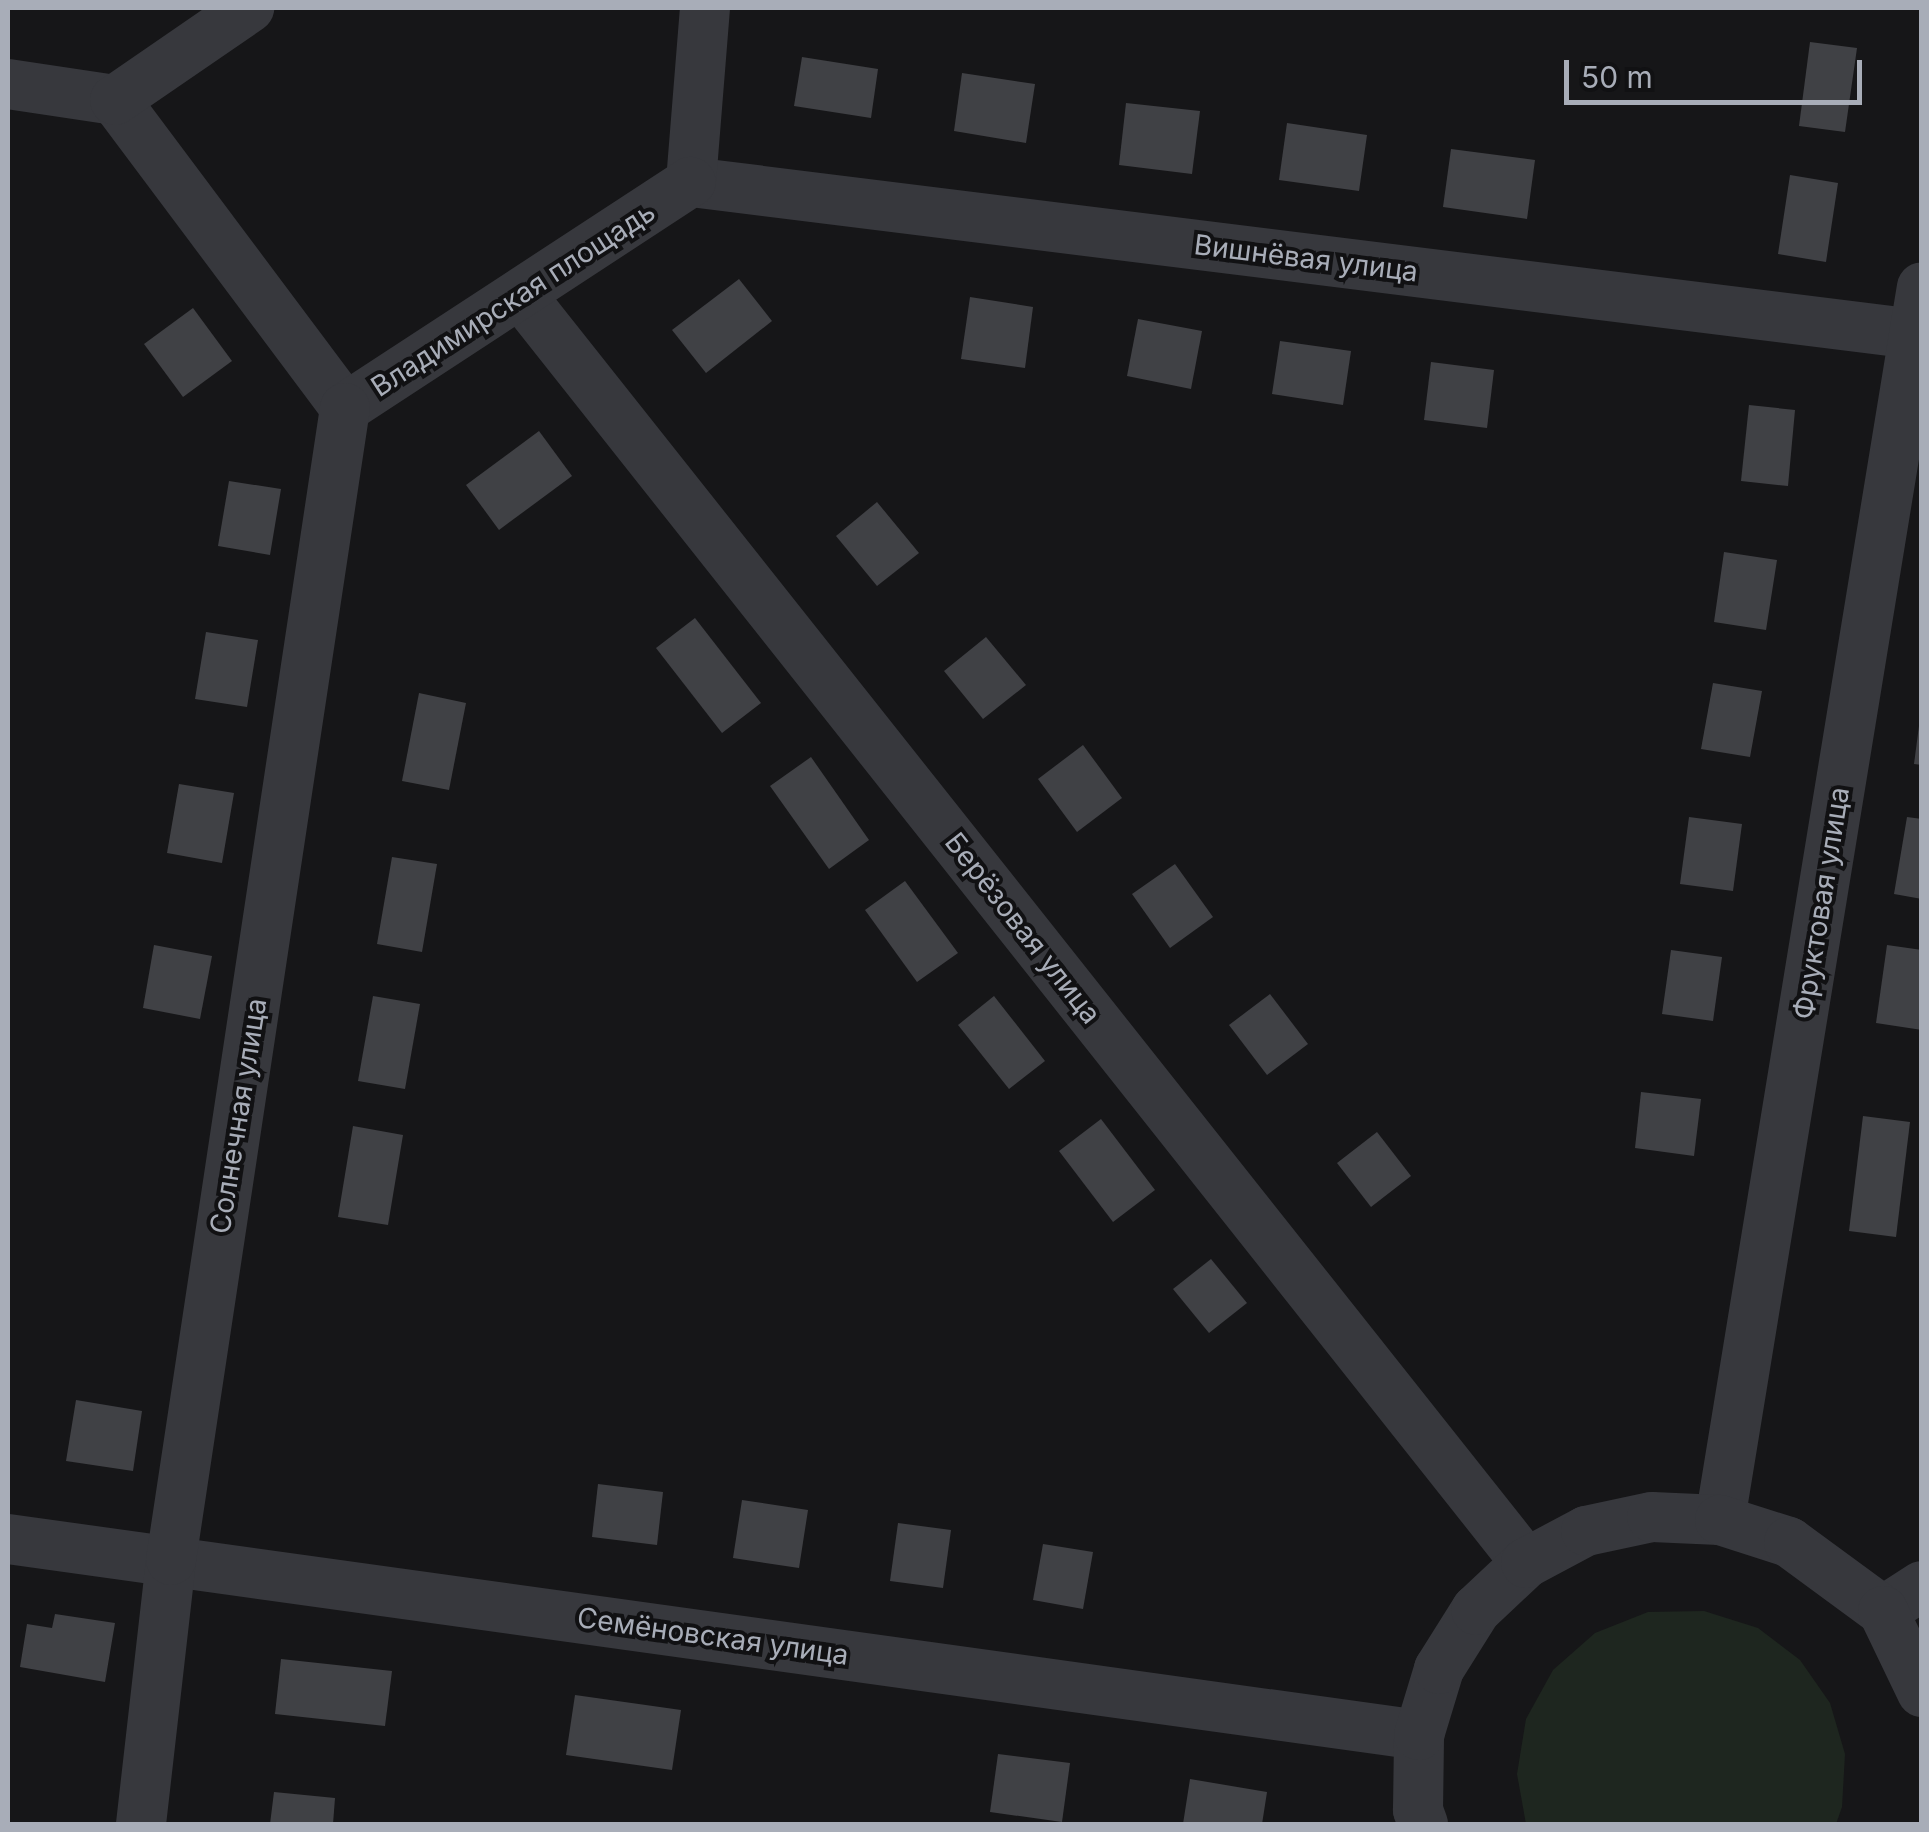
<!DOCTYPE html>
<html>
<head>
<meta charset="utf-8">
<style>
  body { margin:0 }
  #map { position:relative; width:1929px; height:1832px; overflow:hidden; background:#161618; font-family:Inter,sans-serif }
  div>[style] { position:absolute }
  .green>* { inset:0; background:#1e261f }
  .building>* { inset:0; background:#404145 }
  .minor>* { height:50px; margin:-25px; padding:0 25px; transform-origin:25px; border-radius:25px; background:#37383d }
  span { translate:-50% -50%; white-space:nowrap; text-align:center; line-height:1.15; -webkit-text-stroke:8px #111113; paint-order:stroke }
  .street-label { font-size:28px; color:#a8adb8 }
  .frame { position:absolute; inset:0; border:10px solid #a8adb8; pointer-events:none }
  .scale { position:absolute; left:1564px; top:60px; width:298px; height:45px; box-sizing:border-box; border:5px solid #a8adb8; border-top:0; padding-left:12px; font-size:30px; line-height:35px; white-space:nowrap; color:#a8adb8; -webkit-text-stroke:8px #111113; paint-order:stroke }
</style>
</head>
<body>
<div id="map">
  <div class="green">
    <i style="clip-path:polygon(1704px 1611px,1758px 1628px,1800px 1660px,1830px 1703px,1845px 1754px,1842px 1807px,1836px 1824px,1526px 1824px,1517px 1774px,1526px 1719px,1553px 1670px,1595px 1633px,1648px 1612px)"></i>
  </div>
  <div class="building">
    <i style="clip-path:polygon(1810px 42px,1857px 48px,1845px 132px,1799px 126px)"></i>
    <i style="clip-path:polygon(802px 57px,878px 69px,871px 118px,794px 106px)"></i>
    <i style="clip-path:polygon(962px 73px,1035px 84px,1026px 143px,954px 131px)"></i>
    <i style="clip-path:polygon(1126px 103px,1200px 111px,1192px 174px,1119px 165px)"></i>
    <i style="clip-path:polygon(1287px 123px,1367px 135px,1359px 191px,1279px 180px)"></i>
    <i style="clip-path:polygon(1451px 149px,1535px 160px,1527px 219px,1443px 207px)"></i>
    <i style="clip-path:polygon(1790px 175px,1838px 183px,1826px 262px,1778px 254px)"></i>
    <i style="clip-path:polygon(739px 279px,772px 321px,706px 373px,672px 330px)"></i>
    <i style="clip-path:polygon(970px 297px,1033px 307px,1025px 368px,961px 359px)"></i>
    <i style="clip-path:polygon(193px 308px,232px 361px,183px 397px,144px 344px)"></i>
    <i style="clip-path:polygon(1138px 319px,1202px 331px,1191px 389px,1127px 376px)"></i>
    <i style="clip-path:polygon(1280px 341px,1351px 351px,1343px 405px,1272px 394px)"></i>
    <i style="clip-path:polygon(1431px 362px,1494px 370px,1487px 428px,1424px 420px)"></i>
    <i style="clip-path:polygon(1749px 405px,1795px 410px,1788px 486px,1741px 481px)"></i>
    <i style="clip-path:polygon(539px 431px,572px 476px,499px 530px,466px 485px)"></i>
    <i style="clip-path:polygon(229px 481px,281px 489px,270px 555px,218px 546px)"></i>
    <i style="clip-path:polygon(877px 502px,919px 553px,877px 586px,836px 536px)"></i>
    <i style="clip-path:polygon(1724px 552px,1777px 560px,1766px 630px,1714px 622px)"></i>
    <i style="clip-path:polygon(695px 618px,761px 703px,722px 733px,656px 648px)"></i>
    <i style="clip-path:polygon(206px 632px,258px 640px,247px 707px,195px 699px)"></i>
    <i style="clip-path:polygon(986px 637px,1026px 685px,983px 719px,944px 671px)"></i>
    <i style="clip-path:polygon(1713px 683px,1762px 691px,1750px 757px,1701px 749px)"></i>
    <i style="clip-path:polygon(419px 693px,466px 703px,449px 790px,402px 781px)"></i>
    <i style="clip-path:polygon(1919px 726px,1922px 726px,1922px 765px,1914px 764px)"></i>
    <i style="clip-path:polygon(1083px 745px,1122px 798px,1077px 832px,1038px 779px)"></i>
    <i style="clip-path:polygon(811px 757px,869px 840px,829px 869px,770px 786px)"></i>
    <i style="clip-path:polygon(179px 784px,234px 793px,222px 863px,167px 853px)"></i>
    <i style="clip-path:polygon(1689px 817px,1742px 824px,1733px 891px,1680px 884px)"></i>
    <i style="clip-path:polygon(1907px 817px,1922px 819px,1922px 899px,1894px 894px)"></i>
    <i style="clip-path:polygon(392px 857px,437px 864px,422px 952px,377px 944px)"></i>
    <i style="clip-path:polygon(1175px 864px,1213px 917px,1170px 948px,1132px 894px)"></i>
    <i style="clip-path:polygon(905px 881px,958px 953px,917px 982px,865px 910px)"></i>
    <i style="clip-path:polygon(154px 945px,212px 956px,200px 1019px,143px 1008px)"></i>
    <i style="clip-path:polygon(1887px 945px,1922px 950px,1922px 1030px,1876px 1023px)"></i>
    <i style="clip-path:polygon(1671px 950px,1722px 957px,1713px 1021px,1662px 1014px)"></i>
    <i style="clip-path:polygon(1270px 994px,1308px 1044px,1267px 1075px,1229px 1025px)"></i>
    <i style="clip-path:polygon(373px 996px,420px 1004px,405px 1089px,358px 1081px)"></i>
    <i style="clip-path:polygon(994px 996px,1045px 1061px,1009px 1089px,958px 1025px)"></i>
    <i style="clip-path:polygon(1641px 1092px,1701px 1099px,1694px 1156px,1635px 1148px)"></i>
    <i style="clip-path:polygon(1863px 1116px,1910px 1122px,1896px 1237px,1849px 1231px)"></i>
    <i style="clip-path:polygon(1101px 1119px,1155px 1190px,1113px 1222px,1059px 1151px)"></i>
    <i style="clip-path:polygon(353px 1126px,403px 1135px,388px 1225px,338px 1217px)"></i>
    <i style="clip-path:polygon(1377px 1132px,1411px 1176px,1371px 1207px,1337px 1163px)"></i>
    <i style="clip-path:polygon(1211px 1259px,1247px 1303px,1209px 1333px,1173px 1289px)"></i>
    <i style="clip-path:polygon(76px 1400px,142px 1411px,133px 1471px,66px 1461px)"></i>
    <i style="clip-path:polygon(598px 1484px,663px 1492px,657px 1545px,592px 1537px)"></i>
    <i style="clip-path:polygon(742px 1500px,808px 1510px,799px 1568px,733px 1558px)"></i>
    <i style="clip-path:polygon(898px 1523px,951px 1530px,943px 1588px,890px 1581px)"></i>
    <i style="clip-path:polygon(1043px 1544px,1093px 1552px,1083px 1609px,1033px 1600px)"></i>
    <i style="clip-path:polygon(55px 1614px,115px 1623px,105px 1682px,20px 1667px,27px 1624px,52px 1628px)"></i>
    <i style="clip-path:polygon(281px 1659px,392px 1671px,385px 1726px,275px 1714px)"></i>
    <i style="clip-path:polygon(575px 1695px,681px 1710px,672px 1770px,566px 1755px)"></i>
    <i style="clip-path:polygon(998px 1754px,1070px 1763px,1062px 1822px,990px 1812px)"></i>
    <i style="clip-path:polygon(1190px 1779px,1267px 1792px,1262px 1824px,1183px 1824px)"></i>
    <i style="clip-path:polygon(274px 1792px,335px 1798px,333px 1824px,270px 1824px)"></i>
  </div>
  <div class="minor">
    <i style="left:8px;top:84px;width:108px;rotate:8.5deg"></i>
    <i style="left:115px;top:100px;width:384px;rotate:53.2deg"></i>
    <i style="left:115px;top:100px;width:163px;rotate:-34.5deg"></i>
    <i style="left:691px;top:182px;width:1240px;rotate:7.08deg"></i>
    <i style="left:691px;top:182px;width:175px;rotate:-85.4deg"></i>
    <i style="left:520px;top:294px;width:1619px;rotate:51.59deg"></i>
    <i style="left:345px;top:408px;width:413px;rotate:-33.2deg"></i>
    <i style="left:1720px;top:1520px;width:1249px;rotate:-80.7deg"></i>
    <i style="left:8px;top:1539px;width:1425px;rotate:7.91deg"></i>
    <i style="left:1883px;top:1611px;width:46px;rotate:-32.7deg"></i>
    <i style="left:141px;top:1824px;width:266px;rotate:-83.5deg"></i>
    <i style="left:171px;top:1560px;width:1165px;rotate:-81.41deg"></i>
    <i style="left:1423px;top:1824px;width:15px;rotate:-110deg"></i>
    <i style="left:1418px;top:1810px;width:75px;rotate:-89.2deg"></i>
    <i style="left:1419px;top:1735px;width:69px;rotate:-73.1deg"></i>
    <i style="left:1439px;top:1669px;width:70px;rotate:-57.9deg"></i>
    <i style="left:1476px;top:1610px;width:69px;rotate:-43.2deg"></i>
    <i style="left:1526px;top:1563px;width:68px;rotate:-28.1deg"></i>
    <i style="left:1586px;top:1531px;width:67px;rotate:-12deg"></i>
    <i style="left:1652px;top:1517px;width:68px;rotate:2.5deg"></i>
    <i style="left:1720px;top:1520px;width:72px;rotate:17.7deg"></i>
    <i style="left:1789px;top:1542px;width:117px;rotate:36.3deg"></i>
    <i style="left:1883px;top:1611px;width:90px;rotate:64.3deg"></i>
  </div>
  <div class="street-label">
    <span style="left:1306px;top:258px;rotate:7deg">Вишнёвая улица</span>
    <span style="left:513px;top:299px;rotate:-33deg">Владимирская площадь</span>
    <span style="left:1821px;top:903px;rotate:-81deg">Фруктовая улица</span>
    <span style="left:1023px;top:928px;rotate:52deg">Берёзовая улица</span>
    <span style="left:238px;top:1116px;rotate:-81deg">Солнечная улица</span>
    <span style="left:713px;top:1636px;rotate:8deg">Семёновская улица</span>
  </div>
  <div class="frame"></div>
  <div class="scale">50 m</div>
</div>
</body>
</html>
